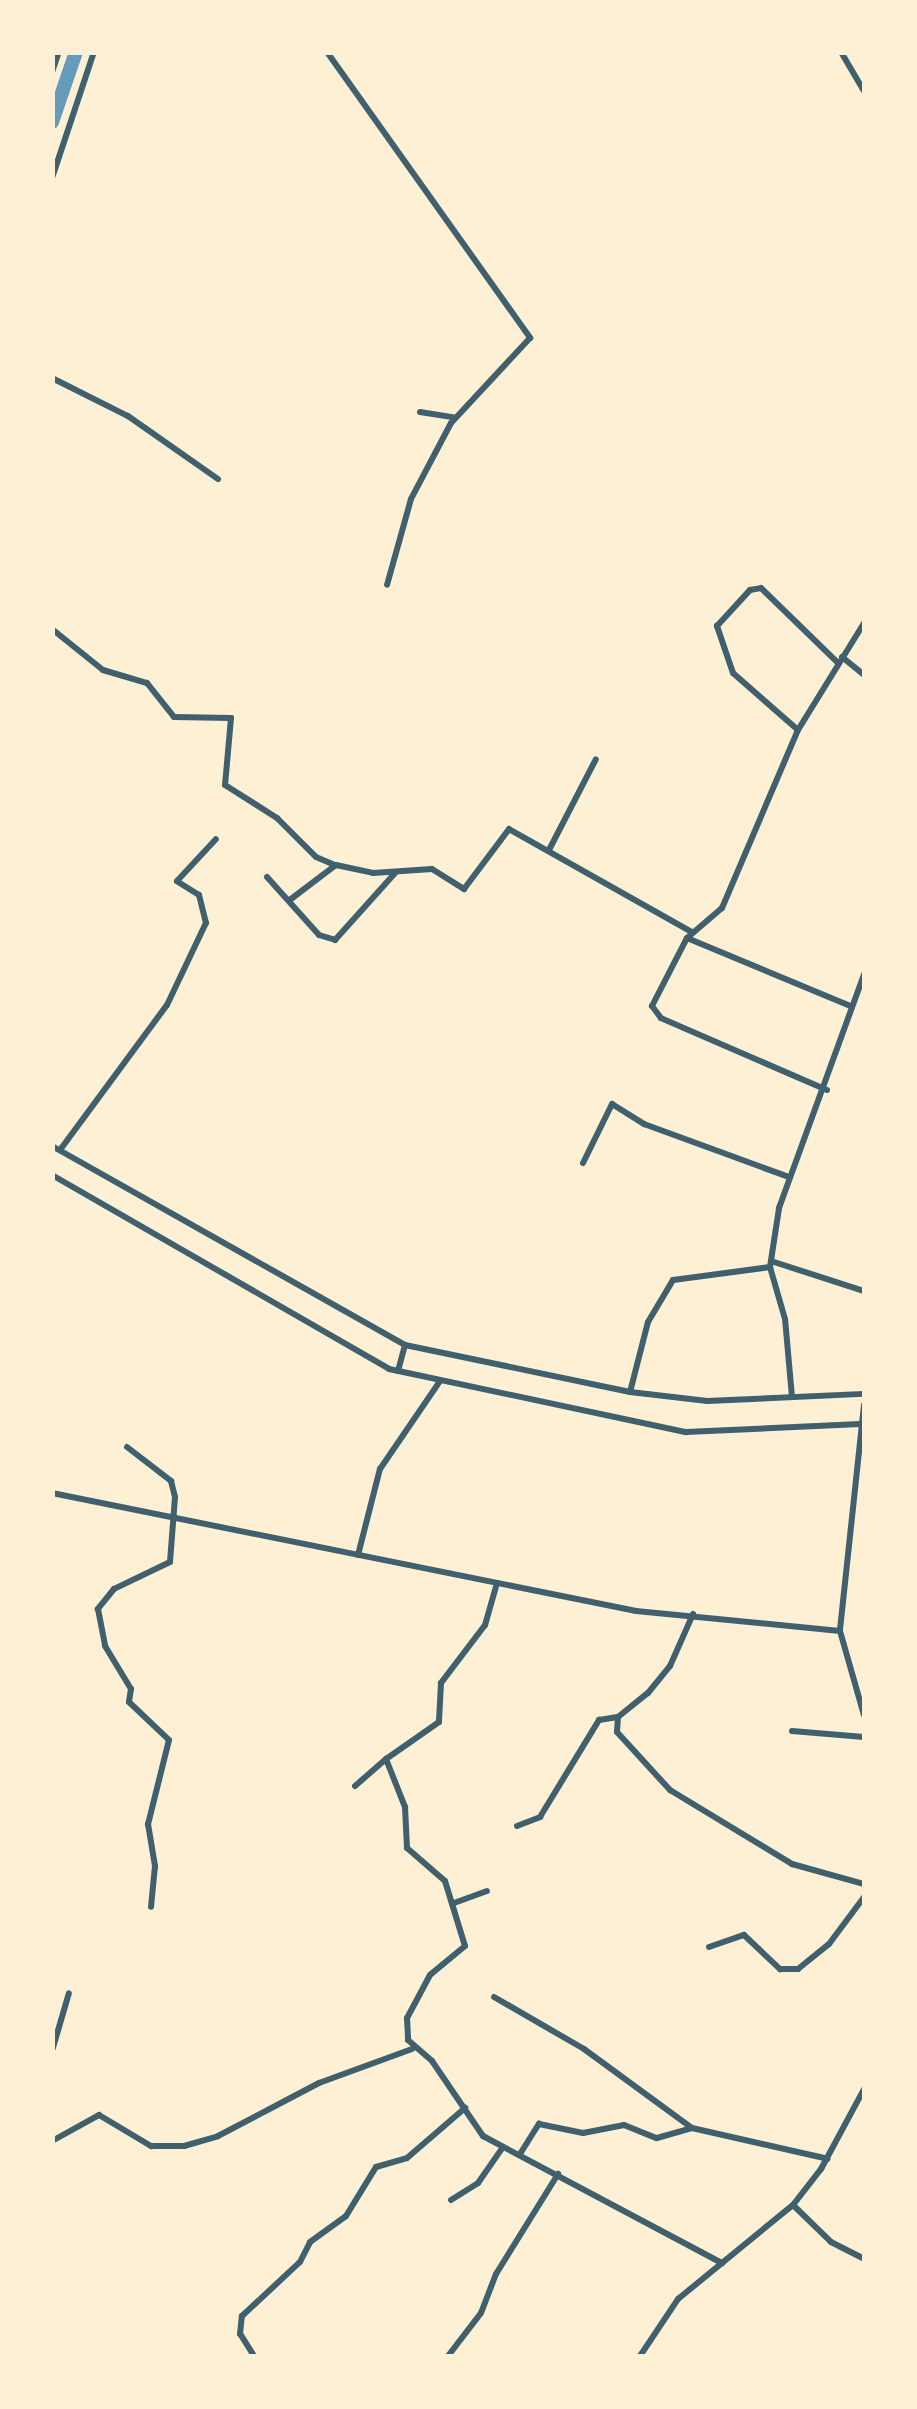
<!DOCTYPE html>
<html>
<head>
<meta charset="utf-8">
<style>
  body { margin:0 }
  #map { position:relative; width:917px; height:2409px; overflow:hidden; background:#fdf0d5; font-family:"DejaVu Sans",sans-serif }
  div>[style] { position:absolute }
  .canal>* { height:14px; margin:-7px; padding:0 7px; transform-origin:7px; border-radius:7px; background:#669bbc }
  .minor>* { height:6px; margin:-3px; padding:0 3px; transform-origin:3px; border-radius:3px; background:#3f606c }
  span { translate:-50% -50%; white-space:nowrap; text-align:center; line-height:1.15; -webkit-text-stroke:9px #fdf0d5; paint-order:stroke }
  .frame { position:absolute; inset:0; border:55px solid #fdf0d5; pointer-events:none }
</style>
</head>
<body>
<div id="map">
  <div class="canal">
    <i style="left:52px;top:122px;width:74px;rotate:-71.1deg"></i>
  </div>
  <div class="minor">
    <i style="left:327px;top:52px;width:351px;rotate:54.6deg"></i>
    <i style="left:530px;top:338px;width:116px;rotate:132.9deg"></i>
    <i style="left:451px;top:423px;width:86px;rotate:117.8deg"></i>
    <i style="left:411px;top:499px;width:89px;rotate:105.6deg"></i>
    <i style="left:841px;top:52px;width:45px;rotate:59.5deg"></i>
    <i style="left:52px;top:72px;width:21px;rotate:-71deg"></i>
    <i style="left:52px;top:178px;width:133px;rotate:-71.6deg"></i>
    <i style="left:52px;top:378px;width:85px;rotate:26.6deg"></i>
    <i style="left:128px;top:416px;width:110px;rotate:35deg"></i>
    <i style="left:420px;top:412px;width:36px;rotate:9deg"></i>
    <i style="left:52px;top:629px;width:65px;rotate:38.8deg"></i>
    <i style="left:103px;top:670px;width:46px;rotate:16.5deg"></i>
    <i style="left:147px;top:683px;width:43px;rotate:51.5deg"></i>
    <i style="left:174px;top:717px;width:57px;rotate:1deg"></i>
    <i style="left:231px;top:718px;width:67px;rotate:95.1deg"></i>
    <i style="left:225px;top:785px;width:62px;rotate:32.4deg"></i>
    <i style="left:277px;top:818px;width:55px;rotate:45deg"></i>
    <i style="left:316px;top:857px;width:21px;rotate:23deg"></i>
    <i style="left:842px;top:657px;width:28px;rotate:39deg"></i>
    <i style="left:798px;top:730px;width:86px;rotate:-138.8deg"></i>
    <i style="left:733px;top:673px;width:50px;rotate:-108.8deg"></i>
    <i style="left:717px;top:626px;width:49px;rotate:-47.5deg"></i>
    <i style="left:750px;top:590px;width:11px;rotate:-10deg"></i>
    <i style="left:761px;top:588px;width:107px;rotate:44.2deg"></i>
    <i style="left:549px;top:850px;width:102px;rotate:-62.7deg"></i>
    <i style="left:267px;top:877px;width:78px;rotate:48.1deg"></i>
    <i style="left:319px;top:935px;width:17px;rotate:17deg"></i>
    <i style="left:335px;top:940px;width:91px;rotate:-48.1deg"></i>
    <i style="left:291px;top:899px;width:56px;rotate:-37.1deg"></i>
    <i style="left:336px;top:865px;width:38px;rotate:12deg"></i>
    <i style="left:373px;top:873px;width:59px;rotate:-3.9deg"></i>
    <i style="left:432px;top:869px;width:38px;rotate:32deg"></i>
    <i style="left:464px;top:889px;width:75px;rotate:-53.1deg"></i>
    <i style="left:509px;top:829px;width:210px;rotate:29.4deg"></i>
    <i style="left:687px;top:938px;width:177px;rotate:22.6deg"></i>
    <i style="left:827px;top:1090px;width:181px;rotate:-156.6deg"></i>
    <i style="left:661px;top:1018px;width:15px;rotate:-127deg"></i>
    <i style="left:652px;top:1006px;width:76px;rotate:-62.8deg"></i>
    <i style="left:687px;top:938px;width:46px;rotate:-40.6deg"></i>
    <i style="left:722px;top:908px;width:194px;rotate:-66.9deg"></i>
    <i style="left:798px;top:730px;width:126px;rotate:-58.3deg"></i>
    <i style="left:52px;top:1146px;width:405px;rotate:29.4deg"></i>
    <i style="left:405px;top:1345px;width:230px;rotate:11.8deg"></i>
    <i style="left:630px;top:1392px;width:78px;rotate:6.7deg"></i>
    <i style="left:707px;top:1401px;width:157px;rotate:-2.6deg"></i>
    <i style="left:60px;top:1150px;width:180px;rotate:-53.6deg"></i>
    <i style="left:167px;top:1005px;width:91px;rotate:-64.6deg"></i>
    <i style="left:206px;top:923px;width:29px;rotate:-104deg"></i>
    <i style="left:199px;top:895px;width:26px;rotate:-148deg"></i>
    <i style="left:177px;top:881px;width:57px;rotate:-47.1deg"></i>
    <i style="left:583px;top:1163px;width:66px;rotate:-63.8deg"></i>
    <i style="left:612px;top:1104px;width:38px;rotate:32deg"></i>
    <i style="left:644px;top:1124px;width:154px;rotate:20.1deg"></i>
    <i style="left:52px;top:1175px;width:389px;rotate:29.9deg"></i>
    <i style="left:389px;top:1369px;width:304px;rotate:12deg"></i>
    <i style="left:686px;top:1432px;width:174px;rotate:-2.6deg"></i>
    <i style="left:771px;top:1261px;width:98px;rotate:17.9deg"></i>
    <i style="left:398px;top:1371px;width:27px;rotate:-75deg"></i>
    <i style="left:630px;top:1392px;width:72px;rotate:-75.6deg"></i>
    <i style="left:648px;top:1322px;width:49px;rotate:-59.2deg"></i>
    <i style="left:673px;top:1280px;width:98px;rotate:-7.6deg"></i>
    <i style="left:792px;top:1397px;width:78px;rotate:-95.1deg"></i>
    <i style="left:785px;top:1319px;width:54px;rotate:-106.1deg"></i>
    <i style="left:770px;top:1267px;width:60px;rotate:-81.3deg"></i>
    <i style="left:779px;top:1208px;width:249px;rotate:-70deg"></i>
    <i style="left:864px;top:1405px;width:227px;rotate:96.1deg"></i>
    <i style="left:840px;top:1631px;width:87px;rotate:74.1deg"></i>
    <i style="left:127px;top:1447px;width:56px;rotate:37.7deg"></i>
    <i style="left:171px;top:1481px;width:16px;rotate:76deg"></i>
    <i style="left:175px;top:1497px;width:65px;rotate:94.4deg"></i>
    <i style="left:170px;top:1562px;width:62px;rotate:154.3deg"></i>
    <i style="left:114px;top:1589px;width:26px;rotate:129deg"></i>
    <i style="left:98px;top:1609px;width:38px;rotate:79deg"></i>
    <i style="left:105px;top:1646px;width:50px;rotate:58.8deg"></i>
    <i style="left:131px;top:1689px;width:13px;rotate:99deg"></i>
    <i style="left:129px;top:1702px;width:55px;rotate:43.5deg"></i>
    <i style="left:169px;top:1740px;width:87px;rotate:104deg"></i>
    <i style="left:148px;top:1824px;width:43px;rotate:80.5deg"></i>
    <i style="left:155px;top:1866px;width:41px;rotate:95.6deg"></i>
    <i style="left:52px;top:1493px;width:596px;rotate:11.42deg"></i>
    <i style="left:636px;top:1611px;width:205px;rotate:5.6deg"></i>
    <i style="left:358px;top:1555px;width:89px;rotate:-75.7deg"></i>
    <i style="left:380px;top:1469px;width:107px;rotate:-55.7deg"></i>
    <i style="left:497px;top:1583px;width:44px;rotate:105.9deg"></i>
    <i style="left:485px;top:1625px;width:73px;rotate:127.2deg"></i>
    <i style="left:441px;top:1683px;width:39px;rotate:93deg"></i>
    <i style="left:439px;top:1722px;width:65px;rotate:145.1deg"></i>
    <i style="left:386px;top:1759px;width:52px;rotate:68.4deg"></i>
    <i style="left:405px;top:1807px;width:41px;rotate:87.2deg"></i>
    <i style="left:407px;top:1848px;width:50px;rotate:41deg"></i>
    <i style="left:445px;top:1881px;width:68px;rotate:72.9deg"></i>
    <i style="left:465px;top:1946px;width:45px;rotate:140.4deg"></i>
    <i style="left:430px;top:1975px;width:49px;rotate:118.1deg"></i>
    <i style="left:407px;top:2018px;width:22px;rotate:87deg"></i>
    <i style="left:408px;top:2040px;width:32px;rotate:41deg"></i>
    <i style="left:432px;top:2061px;width:91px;rotate:55.8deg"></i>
    <i style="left:483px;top:2136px;width:271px;rotate:28deg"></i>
    <i style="left:618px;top:1717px;width:15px;rotate:94deg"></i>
    <i style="left:617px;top:1732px;width:79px;rotate:47.6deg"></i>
    <i style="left:670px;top:1790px;width:143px;rotate:31.2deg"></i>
    <i style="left:792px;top:1864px;width:75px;rotate:15.5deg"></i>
    <i style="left:792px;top:1731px;width:72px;rotate:4.8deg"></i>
    <i style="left:355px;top:1786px;width:41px;rotate:-41.1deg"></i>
    <i style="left:517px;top:1826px;width:25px;rotate:-21deg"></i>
    <i style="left:540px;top:1817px;width:114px;rotate:-58.7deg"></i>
    <i style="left:599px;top:1720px;width:19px;rotate:-9deg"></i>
    <i style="left:618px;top:1717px;width:38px;rotate:-39deg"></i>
    <i style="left:648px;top:1693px;width:35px;rotate:-51deg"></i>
    <i style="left:670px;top:1666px;width:57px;rotate:-66.1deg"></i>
    <i style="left:454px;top:1903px;width:35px;rotate:-20deg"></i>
    <i style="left:709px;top:1947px;width:37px;rotate:-19deg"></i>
    <i style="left:744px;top:1935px;width:50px;rotate:43.4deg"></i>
    <i style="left:780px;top:1969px;width:18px"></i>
    <i style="left:798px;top:1969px;width:40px;rotate:-39deg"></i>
    <i style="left:829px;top:1944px;width:59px;rotate:-53.3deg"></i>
    <i style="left:494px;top:1997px;width:104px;rotate:30deg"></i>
    <i style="left:584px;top:2049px;width:134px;rotate:36.2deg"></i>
    <i style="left:692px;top:2128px;width:139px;rotate:12.8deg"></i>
    <i style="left:52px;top:2051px;width:60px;rotate:-73.7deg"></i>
    <i style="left:52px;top:2141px;width:54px;rotate:-29deg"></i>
    <i style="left:99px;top:2115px;width:61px;rotate:30.8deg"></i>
    <i style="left:151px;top:2146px;width:33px"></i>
    <i style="left:184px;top:2146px;width:35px;rotate:-16deg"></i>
    <i style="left:218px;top:2136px;width:114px;rotate:-27.7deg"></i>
    <i style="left:319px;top:2083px;width:99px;rotate:-20.1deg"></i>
    <i style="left:520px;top:2154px;width:36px;rotate:-58deg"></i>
    <i style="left:539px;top:2124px;width:45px;rotate:11.6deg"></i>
    <i style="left:583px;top:2133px;width:42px;rotate:-11deg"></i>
    <i style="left:624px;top:2125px;width:35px;rotate:22deg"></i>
    <i style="left:657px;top:2138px;width:36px;rotate:-16deg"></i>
    <i style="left:451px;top:2200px;width:32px;rotate:-32deg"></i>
    <i style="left:478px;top:2183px;width:44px;rotate:-55.2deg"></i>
    <i style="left:793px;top:2205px;width:53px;rotate:44.2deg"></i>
    <i style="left:831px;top:2242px;width:37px;rotate:27deg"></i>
    <i style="left:254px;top:2356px;width:26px;rotate:-122deg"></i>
    <i style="left:240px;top:2334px;width:18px;rotate:-84deg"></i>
    <i style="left:242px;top:2316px;width:79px;rotate:-43deg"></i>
    <i style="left:300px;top:2262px;width:22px;rotate:-63deg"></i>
    <i style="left:310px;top:2242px;width:44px;rotate:-35.8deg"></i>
    <i style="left:346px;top:2216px;width:57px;rotate:-58.5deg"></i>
    <i style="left:376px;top:2167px;width:32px;rotate:-16deg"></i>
    <i style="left:407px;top:2158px;width:77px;rotate:-40.8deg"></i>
    <i style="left:448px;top:2356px;width:54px;rotate:-52.5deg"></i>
    <i style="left:481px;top:2313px;width:42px;rotate:-69deg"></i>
    <i style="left:496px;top:2274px;width:118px;rotate:-58.2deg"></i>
    <i style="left:640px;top:2356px;width:69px;rotate:-56.3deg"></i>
    <i style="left:678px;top:2299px;width:149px;rotate:-39.3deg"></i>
    <i style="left:793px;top:2205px;width:46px;rotate:-52.1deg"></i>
    <i style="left:821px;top:2169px;width:91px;rotate:-61.7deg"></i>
  </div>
  <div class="frame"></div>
</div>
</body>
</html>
